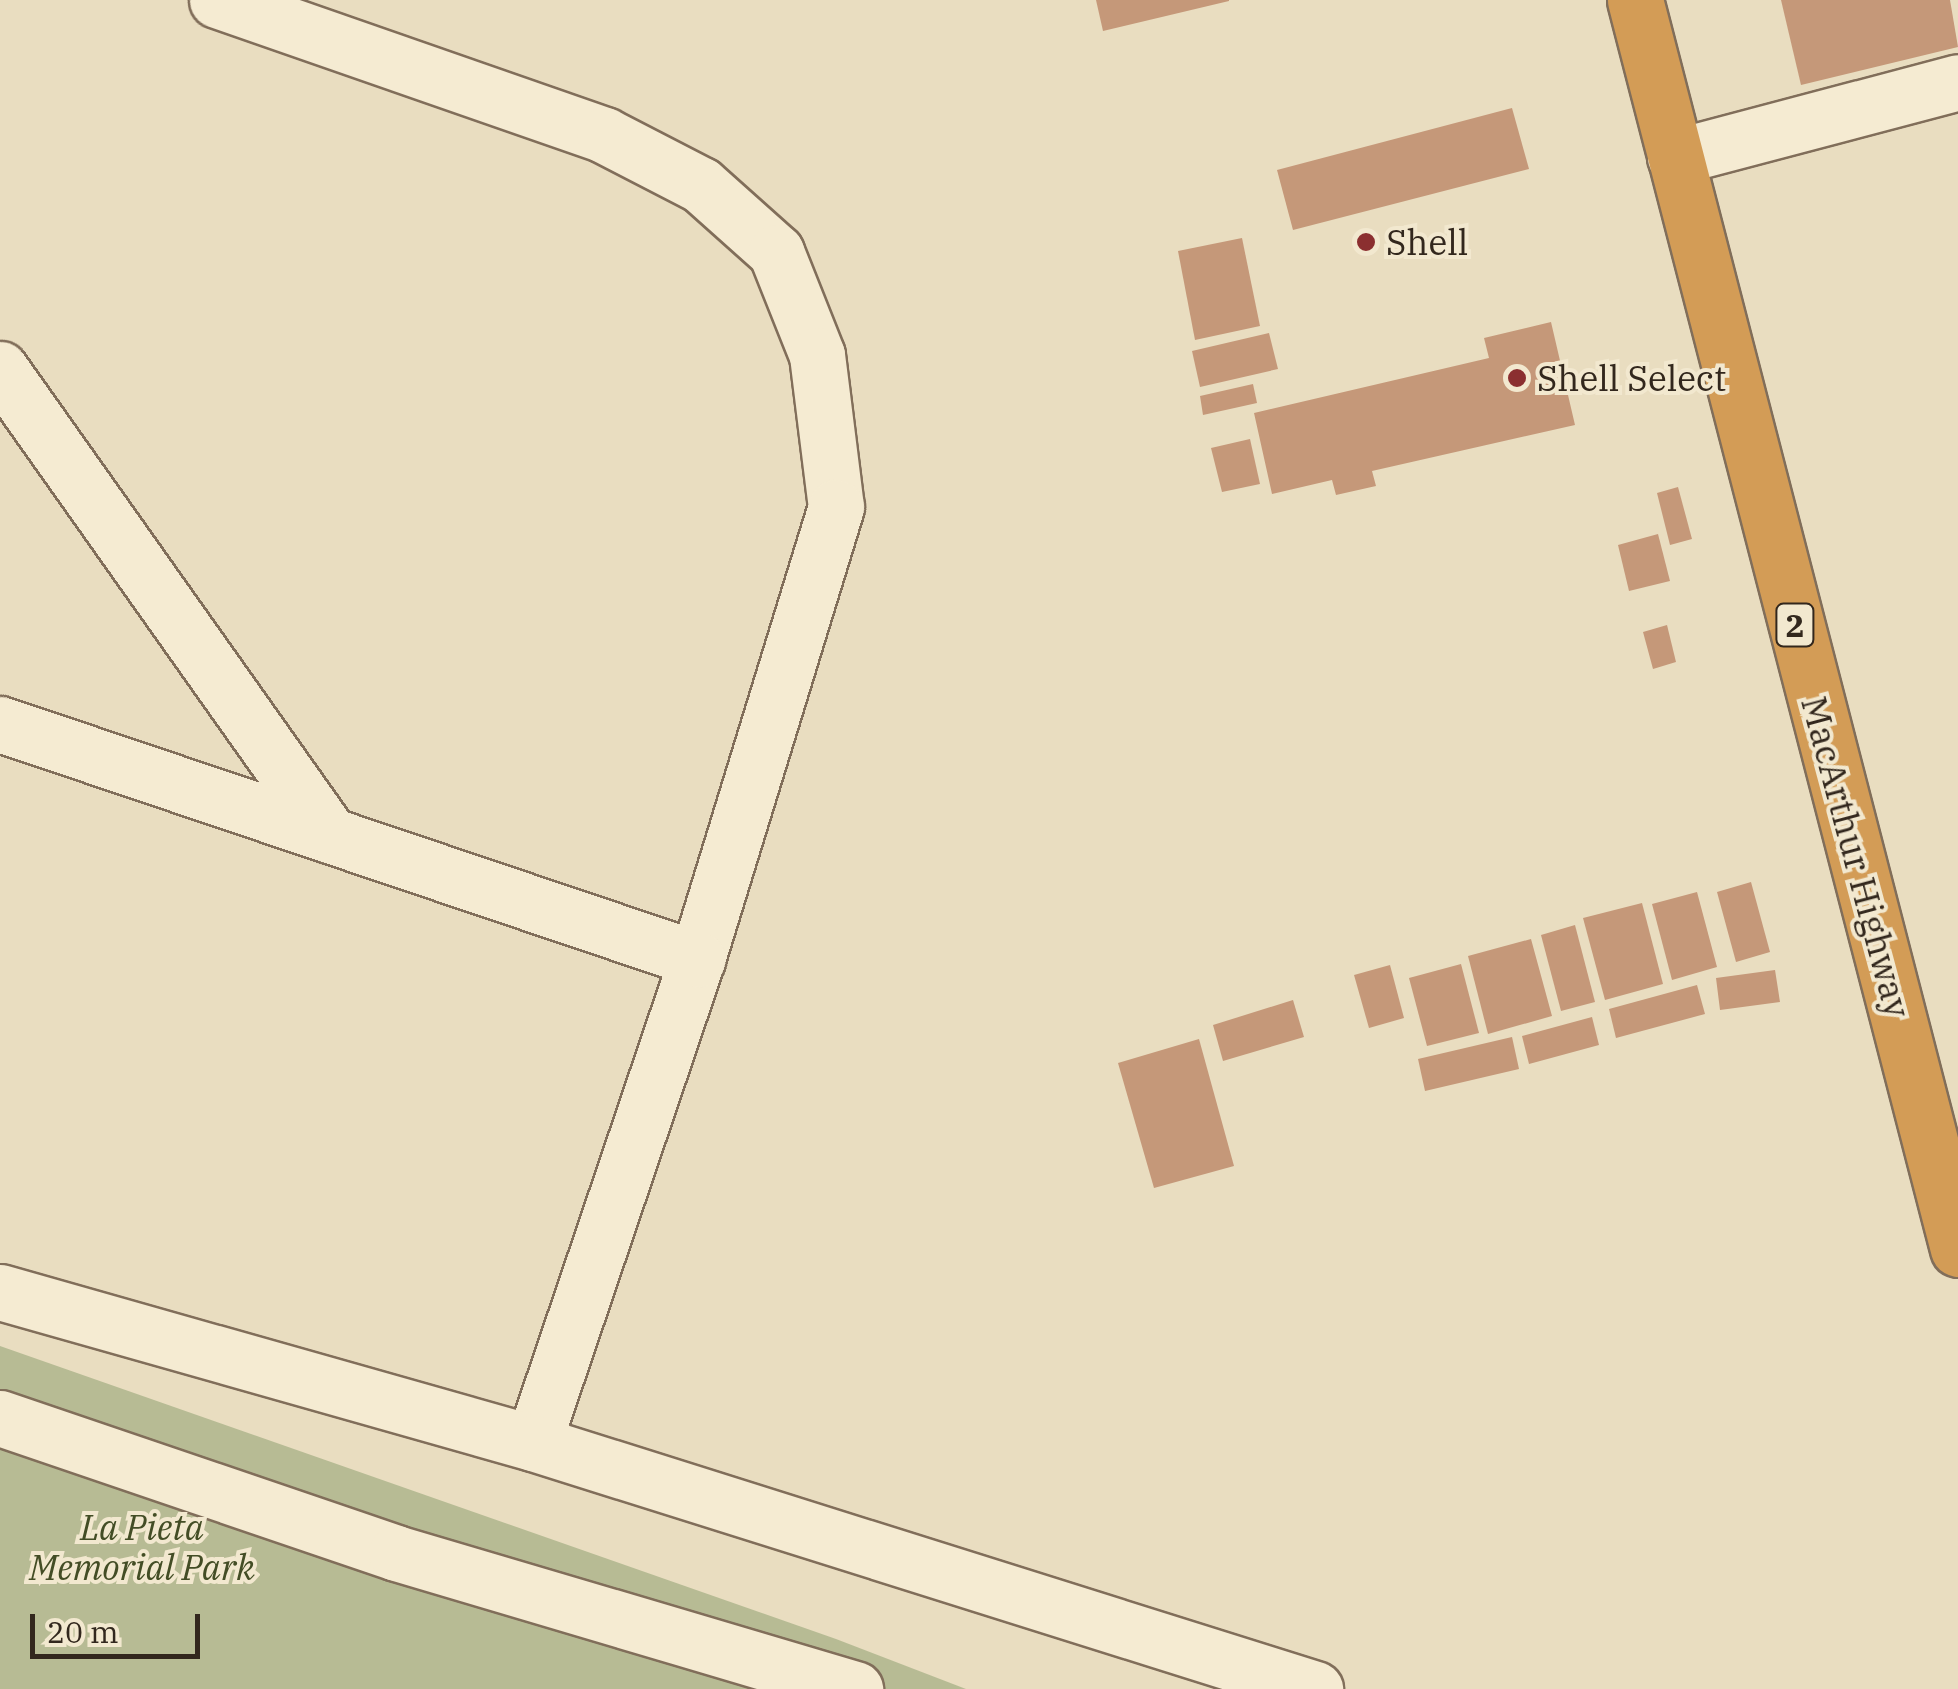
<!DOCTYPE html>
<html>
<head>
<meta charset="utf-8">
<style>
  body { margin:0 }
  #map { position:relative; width:1958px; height:1689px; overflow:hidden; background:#e9ddc0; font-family:"IBM Plex Serif",serif }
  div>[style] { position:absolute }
  .cemetery>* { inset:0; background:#b7bb94 }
  .building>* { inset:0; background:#c59879 }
  .roads { filter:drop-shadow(2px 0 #816e5a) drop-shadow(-2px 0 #816e5a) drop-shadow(0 2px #816e5a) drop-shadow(0 -2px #816e5a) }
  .minor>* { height:55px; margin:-27.5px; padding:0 27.5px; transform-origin:27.5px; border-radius:27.5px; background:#f5ebd2 }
  .highway>* { height:55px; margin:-27.5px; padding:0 27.5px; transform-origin:27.5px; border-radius:27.5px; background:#d39c56 }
  .dots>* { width:28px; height:28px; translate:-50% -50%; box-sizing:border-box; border:5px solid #f2e8cf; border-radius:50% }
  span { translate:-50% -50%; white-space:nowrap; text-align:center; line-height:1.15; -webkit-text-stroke:8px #f2e8cf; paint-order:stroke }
  .shield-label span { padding:2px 8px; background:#f2e8cf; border:2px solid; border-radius:8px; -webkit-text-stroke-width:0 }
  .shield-label { font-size:32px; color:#32271d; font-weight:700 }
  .poi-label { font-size:35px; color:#32271d }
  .left { translate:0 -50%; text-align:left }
  .street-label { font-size:35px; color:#32271d }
  .park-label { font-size:35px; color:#434d25; font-style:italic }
  .scale { position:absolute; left:30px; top:1614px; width:170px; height:45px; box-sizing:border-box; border:5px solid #32271d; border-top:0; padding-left:12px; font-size:30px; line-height:35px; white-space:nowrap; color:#32271d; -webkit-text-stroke:8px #f2e8cf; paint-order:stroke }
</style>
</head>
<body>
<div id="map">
  <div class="cemetery">
    <i style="clip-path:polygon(0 1346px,836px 1639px,966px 1689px,0 1689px)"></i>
  </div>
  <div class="building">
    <i style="clip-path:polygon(1096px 0,1229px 0,1229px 1px,1103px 31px)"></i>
    <i style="clip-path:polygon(1781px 0,1950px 0,1958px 47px,1801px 85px)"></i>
    <i style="clip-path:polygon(1512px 108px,1529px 169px,1293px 230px,1277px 170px)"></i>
    <i style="clip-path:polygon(1242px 238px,1260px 326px,1195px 340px,1178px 251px)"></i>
    <i style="clip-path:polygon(1551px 322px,1575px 425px,1372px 471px,1376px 486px,1336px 495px,1332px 480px,1272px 494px,1254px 413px,1489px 358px,1484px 338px)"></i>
    <i style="clip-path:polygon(1269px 333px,1278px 369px,1200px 387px,1192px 351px)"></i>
    <i style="clip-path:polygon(1253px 384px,1257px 403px,1203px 415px,1200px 396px)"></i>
    <i style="clip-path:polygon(1250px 439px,1260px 484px,1222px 492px,1211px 448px)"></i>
    <i style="clip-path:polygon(1678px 487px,1692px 539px,1670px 545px,1657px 493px)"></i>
    <i style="clip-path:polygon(1658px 534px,1670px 581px,1629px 591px,1618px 545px)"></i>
    <i style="clip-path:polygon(1667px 625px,1676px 662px,1653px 669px,1643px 632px)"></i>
    <i style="clip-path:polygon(1751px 882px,1770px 952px,1736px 962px,1717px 892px)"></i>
    <i style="clip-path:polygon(1697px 892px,1717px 967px,1672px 980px,1652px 904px)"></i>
    <i style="clip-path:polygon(1642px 903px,1663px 984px,1605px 1000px,1583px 918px)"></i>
    <i style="clip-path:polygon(1575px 925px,1595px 1002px,1561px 1011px,1541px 935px)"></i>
    <i style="clip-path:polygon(1531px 939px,1552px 1016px,1488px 1034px,1468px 956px)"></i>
    <i style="clip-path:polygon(1461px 964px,1479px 1033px,1427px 1046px,1409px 978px)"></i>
    <i style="clip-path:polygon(1390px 965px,1404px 1018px,1369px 1028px,1354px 975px)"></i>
    <i style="clip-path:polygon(1775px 970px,1780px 1002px,1720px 1010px,1716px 978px)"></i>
    <i style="clip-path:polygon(1697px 985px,1705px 1014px,1616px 1038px,1609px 1009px)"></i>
    <i style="clip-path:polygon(1293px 1000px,1304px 1037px,1223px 1061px,1213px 1025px)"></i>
    <i style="clip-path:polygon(1592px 1017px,1599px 1045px,1529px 1064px,1522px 1036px)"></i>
    <i style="clip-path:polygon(1512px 1037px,1519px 1069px,1425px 1091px,1418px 1059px)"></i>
    <i style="clip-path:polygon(1199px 1039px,1234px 1166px,1154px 1188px,1118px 1063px)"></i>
  </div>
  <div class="roads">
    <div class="minor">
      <i style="left:217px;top:0;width:410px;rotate:19.2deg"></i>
      <i style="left:604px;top:135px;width:109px;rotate:27.3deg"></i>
      <i style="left:701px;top:185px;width:101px;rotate:41.8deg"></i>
      <i style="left:776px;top:252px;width:111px;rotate:68.3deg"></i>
      <i style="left:817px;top:355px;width:153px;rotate:82.9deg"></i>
      <i style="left:836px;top:507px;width:473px;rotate:107.1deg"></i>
      <i style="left:697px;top:959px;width:511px;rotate:108.72deg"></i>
      <i style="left:1675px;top:157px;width:293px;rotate:-14.8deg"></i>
      <i style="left:0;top:369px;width:571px;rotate:54.7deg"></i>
      <i style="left:0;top:724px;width:736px;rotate:18.63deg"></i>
      <i style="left:0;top:1292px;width:554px;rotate:15.82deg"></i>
      <i style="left:533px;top:1443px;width:820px;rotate:17.46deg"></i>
      <i style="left:0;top:1418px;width:418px;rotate:18.8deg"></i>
      <i style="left:396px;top:1553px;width:479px;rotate:16.5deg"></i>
    </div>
    <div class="highway">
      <i style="left:1635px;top:0;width:1290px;rotate:75.5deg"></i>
    </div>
  </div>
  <div class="dots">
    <i style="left:1366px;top:242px;background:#8b2f30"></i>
    <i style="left:1517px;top:378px;background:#8b2f30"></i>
  </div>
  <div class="shield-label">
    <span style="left:1795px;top:625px">2</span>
  </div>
  <div class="poi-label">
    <span class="left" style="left:1386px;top:242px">Shell</span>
    <span class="left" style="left:1537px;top:378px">Shell Select</span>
  </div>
  <div class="street-label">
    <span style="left:1856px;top:857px;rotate:75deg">MacArthur Highway</span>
  </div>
  <div class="park-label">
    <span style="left:142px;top:1547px">La Pieta<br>Memorial Park</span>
  </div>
  <div class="scale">20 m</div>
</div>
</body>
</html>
